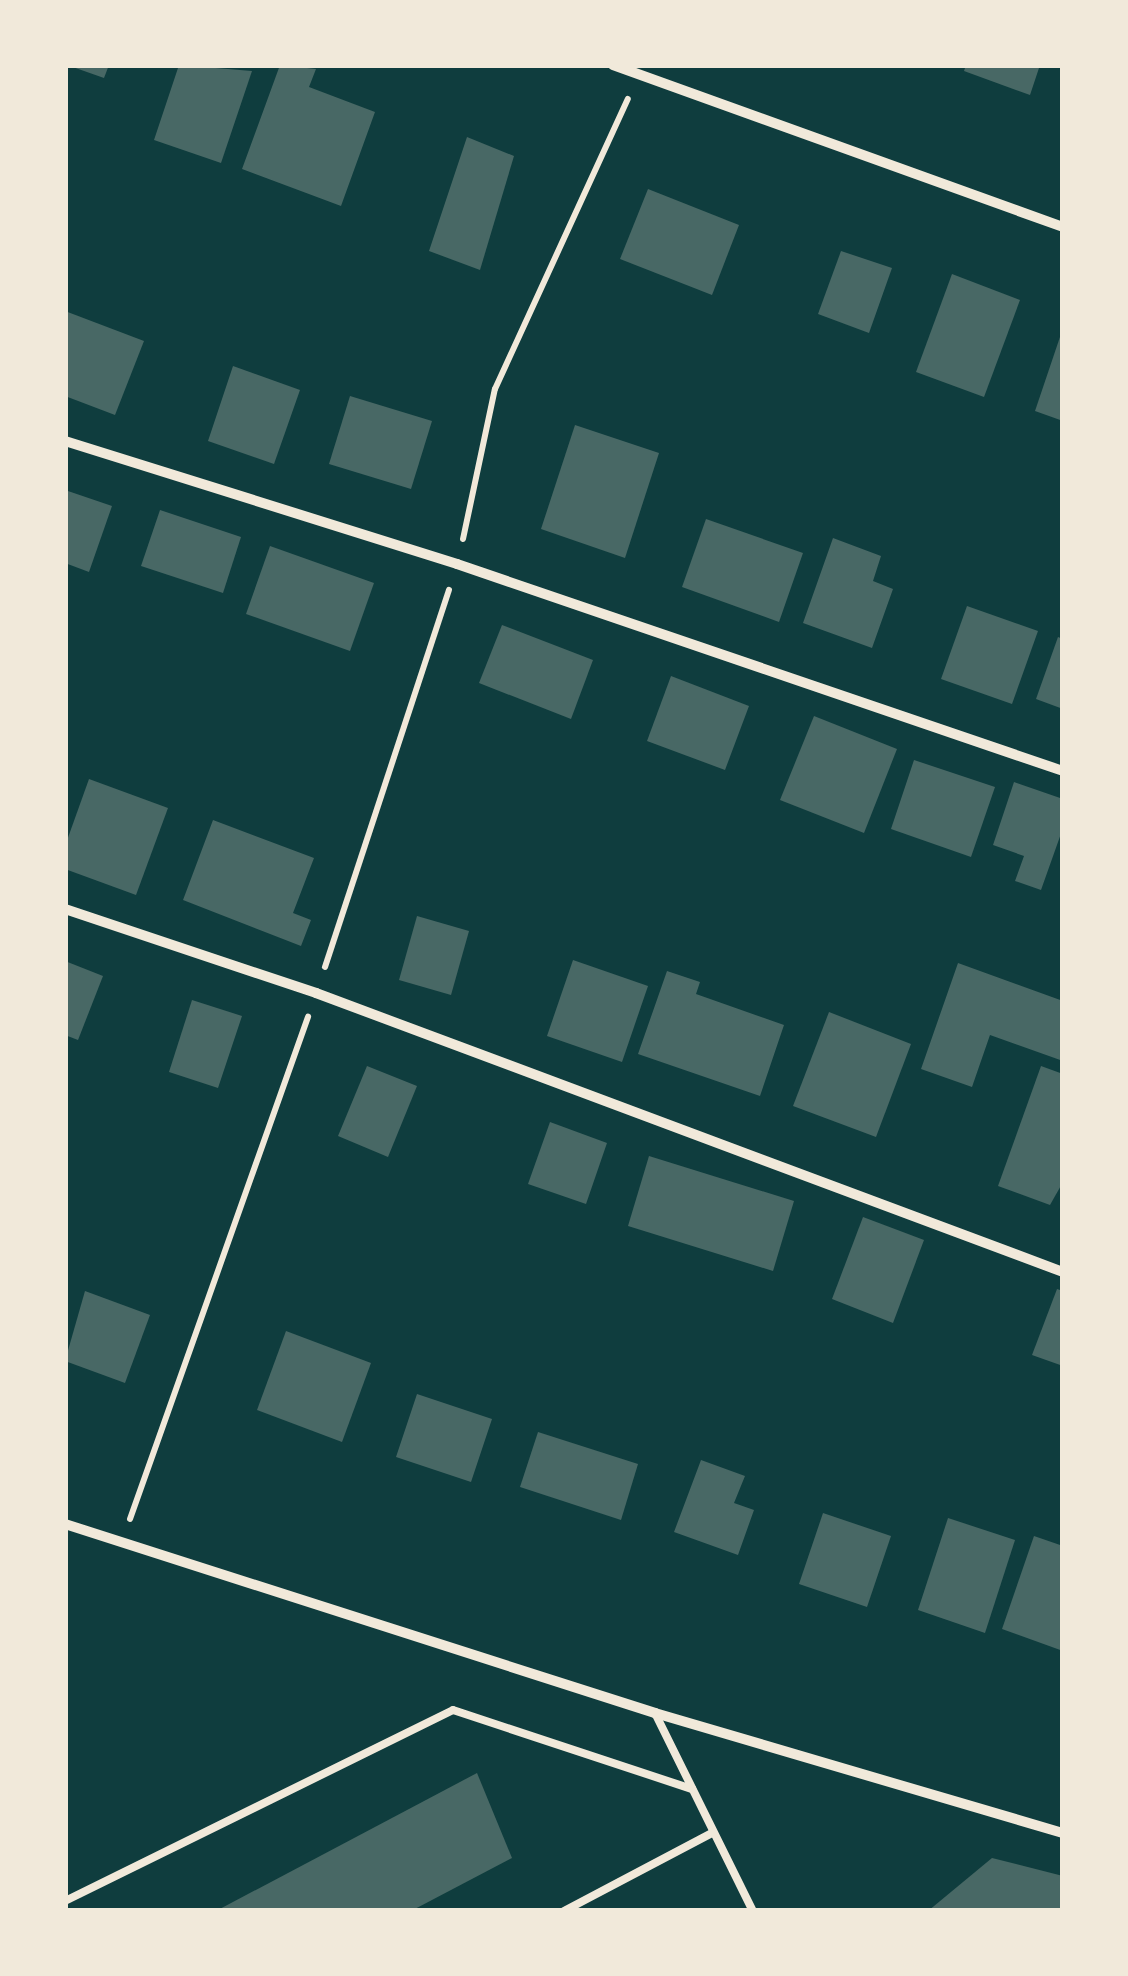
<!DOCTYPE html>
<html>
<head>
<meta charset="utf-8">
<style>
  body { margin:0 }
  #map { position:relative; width:1128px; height:1976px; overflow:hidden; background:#0f3d3e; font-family:"Noto Sans",sans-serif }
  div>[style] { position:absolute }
  .building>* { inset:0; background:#486865 }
  .path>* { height:6px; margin:-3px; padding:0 3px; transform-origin:3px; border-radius:3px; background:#f1e9da }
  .service>* { height:8px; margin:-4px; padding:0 4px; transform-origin:4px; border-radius:4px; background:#f1e9da }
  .minor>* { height:10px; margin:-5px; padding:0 5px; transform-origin:5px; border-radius:5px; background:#f1e9da }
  span { translate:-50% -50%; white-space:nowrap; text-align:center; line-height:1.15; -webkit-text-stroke:9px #f1e9da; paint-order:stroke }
  .frame { position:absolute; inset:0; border:68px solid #f1e9da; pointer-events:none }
</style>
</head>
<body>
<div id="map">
  <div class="building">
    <i style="clip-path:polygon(67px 65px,109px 65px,104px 78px)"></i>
    <i style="clip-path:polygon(179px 65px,252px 71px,221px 163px,154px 140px)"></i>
    <i style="clip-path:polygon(280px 65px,316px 69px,309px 87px,375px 112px,341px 206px,242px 169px)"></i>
    <i style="clip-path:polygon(966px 65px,1040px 65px,1030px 95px,964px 71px)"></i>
    <i style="clip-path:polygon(467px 137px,514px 156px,480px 270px,429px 251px)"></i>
    <i style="clip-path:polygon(648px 189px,739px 225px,712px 295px,620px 259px)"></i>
    <i style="clip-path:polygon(841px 251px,892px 268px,869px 333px,818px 314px)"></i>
    <i style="clip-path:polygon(952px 274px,1020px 300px,984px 397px,916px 372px)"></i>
    <i style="clip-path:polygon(65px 311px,144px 341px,115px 415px,65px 396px)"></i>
    <i style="clip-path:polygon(1062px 331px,1063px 331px,1063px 421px,1035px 411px)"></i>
    <i style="clip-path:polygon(233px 366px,300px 390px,274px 464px,208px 441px)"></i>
    <i style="clip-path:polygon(350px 396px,432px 421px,411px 489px,329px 464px)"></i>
    <i style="clip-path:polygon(575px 425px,659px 453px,625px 558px,541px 529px)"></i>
    <i style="clip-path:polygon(65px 490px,112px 506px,89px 572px,65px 563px)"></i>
    <i style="clip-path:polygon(160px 510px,241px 537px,223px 593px,141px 566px)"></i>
    <i style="clip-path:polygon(706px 519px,803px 553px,779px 622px,682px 587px)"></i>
    <i style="clip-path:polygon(833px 538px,881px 556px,873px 581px,893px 589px,872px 648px,803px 623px)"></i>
    <i style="clip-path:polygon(270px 546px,374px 583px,350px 651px,246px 614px)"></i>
    <i style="clip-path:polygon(967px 606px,1038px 631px,1012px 704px,941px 679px)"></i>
    <i style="clip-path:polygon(502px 625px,593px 660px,571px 719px,479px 683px)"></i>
    <i style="clip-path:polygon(1058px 637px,1063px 639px,1063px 709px,1036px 699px)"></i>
    <i style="clip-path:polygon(671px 676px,749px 706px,725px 770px,647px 741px)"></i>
    <i style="clip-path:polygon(814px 716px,897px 749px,864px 833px,780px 800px)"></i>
    <i style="clip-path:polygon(914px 760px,995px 787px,971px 857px,891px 829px)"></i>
    <i style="clip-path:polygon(89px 779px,168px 808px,136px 895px,65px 869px,65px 846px)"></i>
    <i style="clip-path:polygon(1014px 782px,1063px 799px,1063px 828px,1041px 890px,1015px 881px,1024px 856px,993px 845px)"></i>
    <i style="clip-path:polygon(213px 820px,314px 858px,293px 913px,311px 920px,301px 946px,183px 900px)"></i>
    <i style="clip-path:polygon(417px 916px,469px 931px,451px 995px,399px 980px)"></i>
    <i style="clip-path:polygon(573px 960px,648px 986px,622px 1062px,547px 1036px)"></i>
    <i style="clip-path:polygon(65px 961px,103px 976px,78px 1040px,65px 1035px)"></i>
    <i style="clip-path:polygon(958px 963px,1063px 1001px,1063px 1061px,990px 1035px,972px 1087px,921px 1069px)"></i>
    <i style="clip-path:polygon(667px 971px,700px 982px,696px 994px,784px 1025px,760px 1096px,638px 1054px)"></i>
    <i style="clip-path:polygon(192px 1000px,242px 1016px,218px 1088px,169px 1072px)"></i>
    <i style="clip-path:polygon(829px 1012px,911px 1044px,876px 1137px,793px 1106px)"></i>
    <i style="clip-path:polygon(367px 1066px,417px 1086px,388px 1157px,338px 1136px)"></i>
    <i style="clip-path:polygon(1041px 1066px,1063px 1074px,1063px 1182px,1050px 1205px,998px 1186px)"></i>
    <i style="clip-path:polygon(550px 1122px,607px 1143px,586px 1204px,528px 1184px)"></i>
    <i style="clip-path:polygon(649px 1156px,794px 1201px,773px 1271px,628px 1226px)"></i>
    <i style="clip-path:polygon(863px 1217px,924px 1240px,893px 1323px,832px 1299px)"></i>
    <i style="clip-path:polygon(1057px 1289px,1063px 1291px,1063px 1366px,1032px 1355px)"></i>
    <i style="clip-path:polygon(85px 1291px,150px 1315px,125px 1383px,65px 1361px)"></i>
    <i style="clip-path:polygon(286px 1331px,371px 1363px,342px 1442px,257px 1410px)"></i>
    <i style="clip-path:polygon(417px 1394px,492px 1419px,471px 1482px,396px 1457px)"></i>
    <i style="clip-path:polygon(538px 1432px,638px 1464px,621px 1520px,520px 1487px)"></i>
    <i style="clip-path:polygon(701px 1460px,745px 1476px,734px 1503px,754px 1510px,738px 1555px,674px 1532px)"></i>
    <i style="clip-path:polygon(823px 1513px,891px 1536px,867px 1607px,799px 1584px)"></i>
    <i style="clip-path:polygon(948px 1518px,1015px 1540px,985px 1633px,918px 1610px)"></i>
    <i style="clip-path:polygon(1034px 1536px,1063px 1546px,1063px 1651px,1002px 1629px)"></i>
    <i style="clip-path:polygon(477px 1773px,512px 1858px,411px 1911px,216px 1911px)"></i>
    <i style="clip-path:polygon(992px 1858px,1063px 1876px,1063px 1911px,928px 1911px)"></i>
  </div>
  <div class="path">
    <i style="left:463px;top:539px;width:153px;rotate:-78deg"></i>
    <i style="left:495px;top:389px;width:319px;rotate:-65.4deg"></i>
    <i style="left:325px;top:967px;width:397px;rotate:-71.8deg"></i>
    <i style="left:130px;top:1519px;width:533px;rotate:-70.48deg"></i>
  </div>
  <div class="service">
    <i style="left:655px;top:1713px;width:221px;rotate:63.7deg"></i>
    <i style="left:65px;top:1901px;width:432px;rotate:-26.2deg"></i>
    <i style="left:453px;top:1710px;width:252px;rotate:18.3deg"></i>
    <i style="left:564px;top:1911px;width:167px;rotate:-27.8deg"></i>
  </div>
  <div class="minor">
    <i style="left:613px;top:65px;width:478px;rotate:19.8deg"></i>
    <i style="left:65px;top:441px;width:411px;rotate:17.4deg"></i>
    <i style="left:457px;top:564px;width:640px;rotate:18.86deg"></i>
    <i style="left:65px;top:909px;width:265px;rotate:18.5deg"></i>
    <i style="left:316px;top:993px;width:797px;rotate:20.48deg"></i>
    <i style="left:65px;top:1524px;width:620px;rotate:17.76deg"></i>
    <i style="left:655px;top:1713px;width:425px;rotate:16.4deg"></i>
  </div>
  <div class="frame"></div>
</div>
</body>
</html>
